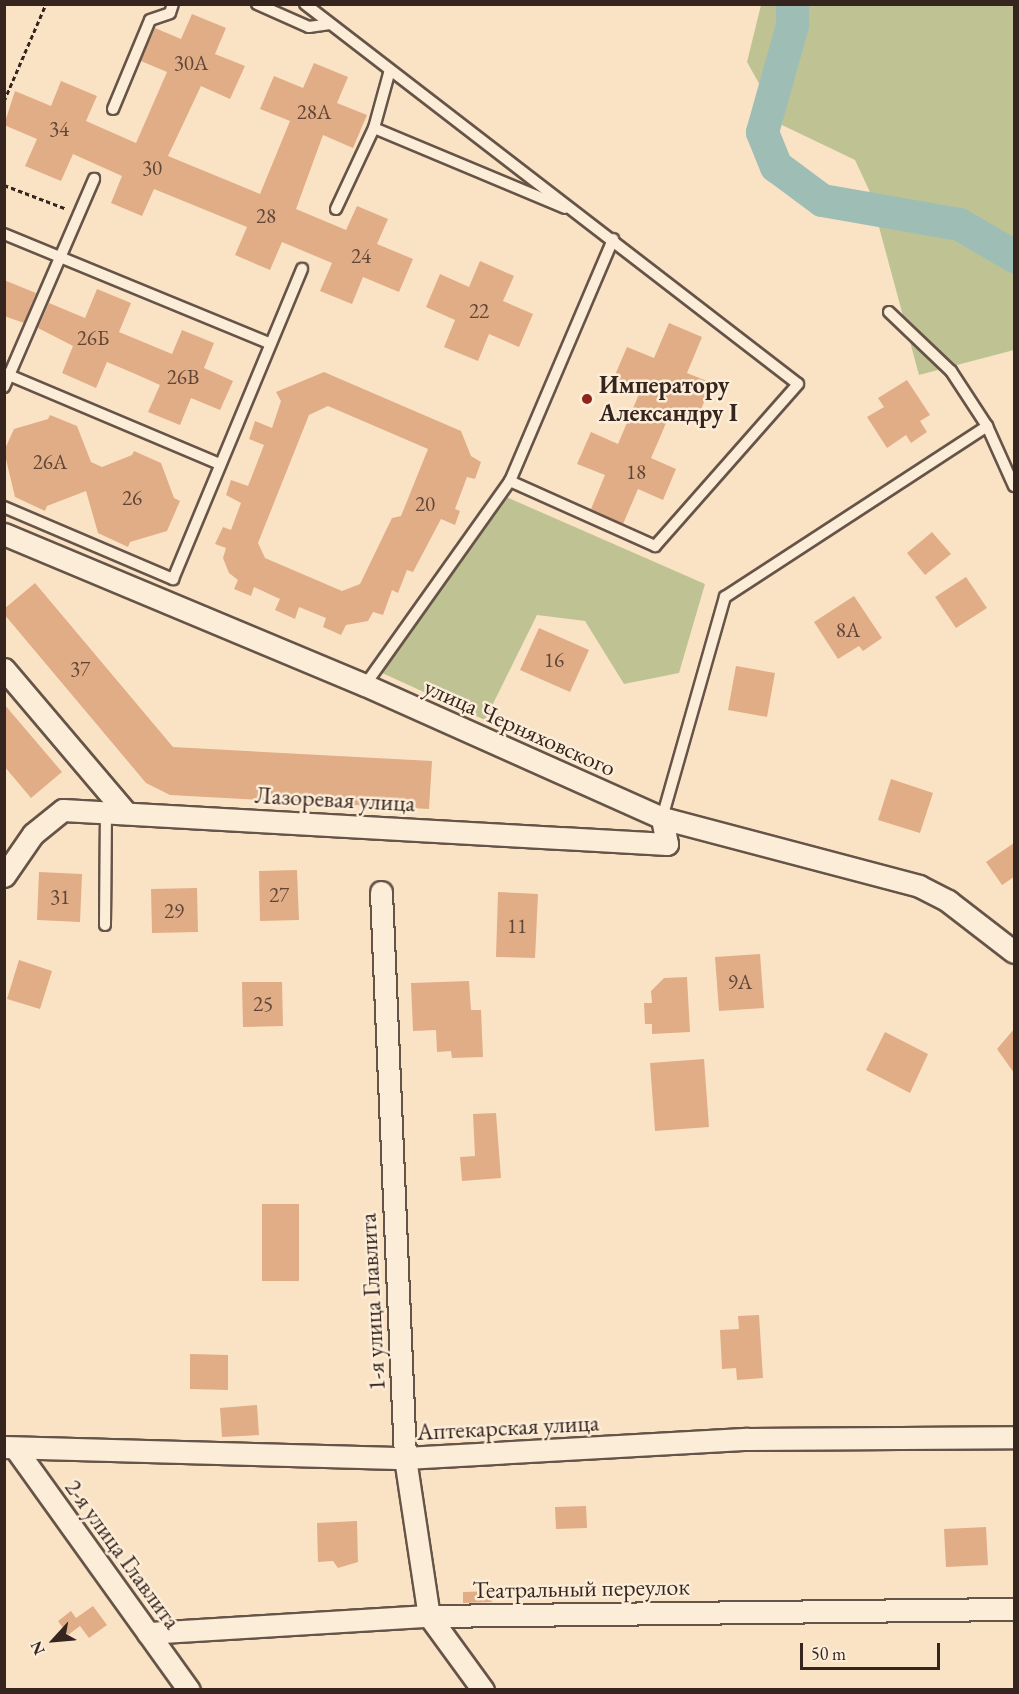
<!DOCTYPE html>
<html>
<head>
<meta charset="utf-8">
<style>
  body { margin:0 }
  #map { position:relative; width:1019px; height:1694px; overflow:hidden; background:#fae3c5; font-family:"EB Garamond",serif }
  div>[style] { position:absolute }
  .green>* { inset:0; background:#bfc394 }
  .river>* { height:33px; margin:-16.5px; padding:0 16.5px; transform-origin:16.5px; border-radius:16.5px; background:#9ebeb5 }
  .building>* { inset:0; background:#e1ad87 }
  .path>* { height:3px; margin-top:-1.5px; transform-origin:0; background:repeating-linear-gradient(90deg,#36241e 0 4.5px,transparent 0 7.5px) }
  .roads { filter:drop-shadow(2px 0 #675448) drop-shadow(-2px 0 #675448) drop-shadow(0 2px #675448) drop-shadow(0 -2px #675448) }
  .service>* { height:10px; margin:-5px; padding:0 5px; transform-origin:5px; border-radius:5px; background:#fcedd9 }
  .minor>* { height:21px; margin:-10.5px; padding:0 10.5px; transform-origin:10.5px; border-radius:10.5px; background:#fcedd9 }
  .dots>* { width:16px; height:16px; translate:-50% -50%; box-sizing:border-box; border:3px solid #fcedd9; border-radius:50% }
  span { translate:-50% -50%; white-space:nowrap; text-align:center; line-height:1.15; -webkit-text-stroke:5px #fcedd9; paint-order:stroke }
  .number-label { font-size:21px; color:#614638 }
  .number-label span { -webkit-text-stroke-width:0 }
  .poi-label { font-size:24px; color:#36241e; font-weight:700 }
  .left { translate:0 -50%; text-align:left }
  .street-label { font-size:24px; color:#36241e }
  .frame { position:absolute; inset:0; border:6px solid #36241e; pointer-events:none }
  .north { position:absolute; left:24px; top:1610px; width:60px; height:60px; -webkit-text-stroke:4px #fcedd9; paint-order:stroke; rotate:244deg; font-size:16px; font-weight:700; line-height:24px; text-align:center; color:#36241e }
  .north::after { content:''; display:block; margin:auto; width:21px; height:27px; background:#36241e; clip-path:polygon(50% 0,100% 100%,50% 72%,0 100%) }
  .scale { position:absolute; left:800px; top:1643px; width:140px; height:27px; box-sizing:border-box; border:3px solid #36241e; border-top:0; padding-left:8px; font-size:18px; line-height:21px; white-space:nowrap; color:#36241e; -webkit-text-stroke:4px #fcedd9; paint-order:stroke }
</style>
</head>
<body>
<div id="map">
  <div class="green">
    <i style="clip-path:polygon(761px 5px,1014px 5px,1014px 350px,919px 375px,869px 190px,855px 160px,782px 125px,747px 62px)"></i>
    <i style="clip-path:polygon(504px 496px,705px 584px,679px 673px,624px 684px,585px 621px,537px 615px,485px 720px,380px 672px)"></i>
  </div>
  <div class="river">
    <i style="left:792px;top:4px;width:21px;rotate:90deg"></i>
    <i style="left:792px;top:25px;width:111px;rotate:105.7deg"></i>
    <i style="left:762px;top:132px;width:37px;rotate:68deg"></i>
    <i style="left:776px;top:166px;width:57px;rotate:36.5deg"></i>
    <i style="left:822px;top:200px;width:139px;rotate:9.9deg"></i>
    <i style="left:959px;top:224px;width:64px;rotate:30.2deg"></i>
  </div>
  <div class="building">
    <i style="clip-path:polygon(192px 14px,226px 28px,215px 54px,245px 66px,230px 99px,201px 86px,168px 156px,260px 194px,290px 121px,260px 109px,274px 76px,303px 88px,314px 63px,348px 77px,337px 103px,367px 115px,353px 148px,323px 135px,296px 209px,346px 230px,357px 206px,388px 219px,377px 244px,413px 259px,399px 292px,363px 277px,352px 304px,320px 291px,332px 263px,282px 242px,270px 270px,235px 255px,247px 227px,154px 189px,142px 216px,111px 203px,122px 176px,73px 154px,61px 181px,25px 166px,37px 139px,4px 125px,15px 91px,51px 106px,61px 81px,97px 96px,86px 121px,136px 143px,167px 72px,141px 61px,155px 28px,181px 39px)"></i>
    <i style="clip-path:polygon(480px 261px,514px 276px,503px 301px,533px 314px,519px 347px,489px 334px,478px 361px,444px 347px,455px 320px,426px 307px,440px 274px,469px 287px)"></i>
    <i style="clip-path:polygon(4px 280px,36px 293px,24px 323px,4px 316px)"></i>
    <i style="clip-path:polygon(97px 289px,131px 303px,119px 332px,172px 354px,182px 330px,214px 343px,204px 368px,233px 381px,220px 410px,191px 398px,180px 425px,148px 412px,160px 385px,133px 373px,107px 362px,96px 388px,62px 373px,73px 346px,38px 328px,49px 303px,85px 318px)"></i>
    <i style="clip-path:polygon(669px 323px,702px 337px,687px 373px,712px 383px,697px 419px,672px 408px,661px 435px,651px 458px,676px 469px,663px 500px,638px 489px,623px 524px,591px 509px,605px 475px,577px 464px,591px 432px,618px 444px,639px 394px,612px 382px,627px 347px,654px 358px)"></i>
    <i style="clip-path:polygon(evenodd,324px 372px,461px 431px,471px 456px,481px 462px,475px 479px,467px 477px,455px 509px,460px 511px,455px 525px,441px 519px,413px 572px,407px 570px,398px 593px,392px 590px,383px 615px,373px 612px,368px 621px,346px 625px,341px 635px,323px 627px,326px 618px,299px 607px,295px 619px,275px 610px,280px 599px,254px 587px,251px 596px,234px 589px,238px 580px,229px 573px,223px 558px,226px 548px,215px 544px,223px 527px,231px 530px,241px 503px,226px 495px,231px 480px,248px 486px,264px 445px,249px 439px,255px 421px,272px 428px,281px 401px,276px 392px,324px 372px,328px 406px,428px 449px,401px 516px,392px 518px,360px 584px,342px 591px,265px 558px,258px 543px,309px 415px,328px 406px)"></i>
    <i style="clip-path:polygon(907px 380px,930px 415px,920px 421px,927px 432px,911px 443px,906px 435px,887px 448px,867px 417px,884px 407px,878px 398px)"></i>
    <i style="clip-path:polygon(50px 415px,77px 426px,91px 462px,102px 467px,132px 455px,134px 451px,161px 463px,174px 498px,180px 501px,167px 531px,130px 542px,128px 547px,98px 533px,86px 491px,47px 506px,45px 511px,15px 497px,4px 451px,14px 429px,48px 419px)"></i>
    <i style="clip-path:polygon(932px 532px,951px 554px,925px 575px,907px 553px)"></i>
    <i style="clip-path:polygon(966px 577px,987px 608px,956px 628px,935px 597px)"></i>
    <i style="clip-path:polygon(35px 583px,173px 747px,432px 761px,429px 809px,170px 795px,146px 783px,4px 614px,4px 609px)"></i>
    <i style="clip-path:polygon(854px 596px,882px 638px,863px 651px,859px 646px,838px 659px,814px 622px)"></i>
    <i style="clip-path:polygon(539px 628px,589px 650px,570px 692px,520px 670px)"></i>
    <i style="clip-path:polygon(736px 666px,775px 673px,767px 717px,728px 710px)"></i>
    <i style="clip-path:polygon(4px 704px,62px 772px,31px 798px,4px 766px)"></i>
    <i style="clip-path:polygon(891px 779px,933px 793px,920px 833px,878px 820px)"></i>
    <i style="clip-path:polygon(1014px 843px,1014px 877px,1002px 885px,986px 862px)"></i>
    <i style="clip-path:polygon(297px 870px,299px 920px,260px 921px,259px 871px)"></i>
    <i style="clip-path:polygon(39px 872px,82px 874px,80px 922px,37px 920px)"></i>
    <i style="clip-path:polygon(197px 888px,198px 932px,152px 933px,151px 889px)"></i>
    <i style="clip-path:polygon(498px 892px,538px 894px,535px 958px,496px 957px)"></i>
    <i style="clip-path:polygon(760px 954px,764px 1008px,719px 1011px,715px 957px)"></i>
    <i style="clip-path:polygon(19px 960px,52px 971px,40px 1009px,7px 999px)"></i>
    <i style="clip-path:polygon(687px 977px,690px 1032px,652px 1034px,652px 1024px,645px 1024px,644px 1003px,652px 1003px,651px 991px,664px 978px)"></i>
    <i style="clip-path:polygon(469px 981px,471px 1010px,481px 1010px,483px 1057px,452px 1058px,451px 1051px,437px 1052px,436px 1030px,413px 1031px,411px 983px)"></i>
    <i style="clip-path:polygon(242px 982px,282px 982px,283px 1026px,243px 1027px)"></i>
    <i style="clip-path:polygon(1014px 1029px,1014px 1073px,997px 1049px)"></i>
    <i style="clip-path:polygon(885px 1032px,928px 1054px,910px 1093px,866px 1070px)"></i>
    <i style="clip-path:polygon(704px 1059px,709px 1127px,655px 1131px,650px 1063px)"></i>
    <i style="clip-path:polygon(496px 1113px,501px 1178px,462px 1181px,460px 1157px,475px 1156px,473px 1114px)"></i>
    <i style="clip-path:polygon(262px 1204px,299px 1204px,299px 1281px,262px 1281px)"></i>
    <i style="clip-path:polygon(759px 1315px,763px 1378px,737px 1380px,736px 1368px,722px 1369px,720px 1330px,739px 1329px,738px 1316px)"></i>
    <i style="clip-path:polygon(190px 1354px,228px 1355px,228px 1390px,190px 1389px)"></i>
    <i style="clip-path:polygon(257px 1405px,259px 1435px,222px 1437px,220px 1408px)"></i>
    <i style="clip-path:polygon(586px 1506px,587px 1528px,556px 1529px,555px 1507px)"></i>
    <i style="clip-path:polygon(357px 1521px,358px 1562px,338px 1568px,333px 1561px,318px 1562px,317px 1523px)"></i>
    <i style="clip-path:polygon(986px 1527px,988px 1565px,946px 1567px,944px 1529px)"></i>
    <i style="clip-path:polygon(492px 1591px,492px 1602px,463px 1603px,463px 1592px)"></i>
    <i style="clip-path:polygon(93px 1606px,107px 1625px,89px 1638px,80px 1626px,68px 1635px,58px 1621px,71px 1611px,76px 1618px)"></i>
  </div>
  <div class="path">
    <i style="left:4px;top:101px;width:106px;rotate:-66.6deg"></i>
    <i style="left:4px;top:185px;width:67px;rotate:20.9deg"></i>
  </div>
  <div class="roads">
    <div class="service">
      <i style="left:257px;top:4px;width:57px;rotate:23.9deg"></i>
      <i style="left:309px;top:27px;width:21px;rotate:-8deg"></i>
      <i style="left:305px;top:4px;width:622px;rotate:37.62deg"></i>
      <i style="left:798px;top:384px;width:216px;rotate:131.4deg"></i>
      <i style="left:655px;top:546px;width:159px;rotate:-155.9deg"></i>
      <i style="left:113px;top:109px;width:96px;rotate:-67.4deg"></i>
      <i style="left:150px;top:20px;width:21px;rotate:-19deg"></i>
      <i style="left:170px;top:13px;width:9px;rotate:-72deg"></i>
      <i style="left:374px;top:128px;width:207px;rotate:22.7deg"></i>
      <i style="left:336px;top:209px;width:89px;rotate:-64.9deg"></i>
      <i style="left:374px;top:128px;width:60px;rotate:-74.6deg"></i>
      <i style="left:4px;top:234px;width:286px;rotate:22.4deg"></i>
      <i style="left:889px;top:312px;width:86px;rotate:43.6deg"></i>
      <i style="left:951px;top:371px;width:66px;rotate:56.8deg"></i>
      <i style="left:987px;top:426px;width:66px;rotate:65.8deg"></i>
      <i style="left:4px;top:373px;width:233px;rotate:22.9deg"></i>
      <i style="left:4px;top:387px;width:227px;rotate:-66.6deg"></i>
      <i style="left:4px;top:507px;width:184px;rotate:23.1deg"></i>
      <i style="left:173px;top:579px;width:336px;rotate:-67.4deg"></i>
      <i style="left:365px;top:685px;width:250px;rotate:-54.6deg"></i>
      <i style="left:510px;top:481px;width:263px;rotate:-66.9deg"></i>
      <i style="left:662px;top:818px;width:230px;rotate:-74.1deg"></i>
      <i style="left:725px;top:597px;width:313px;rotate:-33.1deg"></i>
      <i style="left:105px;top:925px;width:113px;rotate:-89.5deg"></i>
    </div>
    <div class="minor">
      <i style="left:4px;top:534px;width:391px;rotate:22.7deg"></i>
      <i style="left:365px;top:685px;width:325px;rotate:24.1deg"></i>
      <i style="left:662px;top:818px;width:266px;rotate:14.8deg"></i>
      <i style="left:919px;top:886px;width:33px;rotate:27deg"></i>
      <i style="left:948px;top:901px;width:83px;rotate:37.7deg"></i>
      <i style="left:4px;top:669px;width:189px;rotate:49.7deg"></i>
      <i style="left:4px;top:876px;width:51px;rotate:-55.4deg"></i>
      <i style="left:33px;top:834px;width:38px;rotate:-39deg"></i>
      <i style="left:63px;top:810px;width:605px;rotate:3.22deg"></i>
      <i style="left:667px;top:844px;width:26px;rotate:-101deg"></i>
      <i style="left:381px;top:892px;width:567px;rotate:87.57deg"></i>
      <i style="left:405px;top:1458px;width:160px;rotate:81.4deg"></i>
      <i style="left:429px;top:1616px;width:92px;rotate:53.9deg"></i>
      <i style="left:4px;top:1447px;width:401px;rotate:1.6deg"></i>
      <i style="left:405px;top:1458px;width:343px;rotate:-3.2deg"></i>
      <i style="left:747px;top:1439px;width:267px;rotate:-0.4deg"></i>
      <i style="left:15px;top:1448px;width:298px;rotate:54.3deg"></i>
      <i style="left:148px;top:1633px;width:282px;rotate:-3.5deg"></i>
      <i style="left:429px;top:1616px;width:585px;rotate:-0.69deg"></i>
    </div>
  </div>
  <div class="dots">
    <i style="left:587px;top:399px;background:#8f2418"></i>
  </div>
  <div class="number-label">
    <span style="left:191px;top:63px">30А</span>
    <span style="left:314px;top:112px">28А</span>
    <span style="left:59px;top:129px">34</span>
    <span style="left:152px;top:168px">30</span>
    <span style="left:266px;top:216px">28</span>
    <span style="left:361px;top:256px">24</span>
    <span style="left:479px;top:311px">22</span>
    <span style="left:93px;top:338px">26Б</span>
    <span style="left:183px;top:377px">26В</span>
    <span style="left:50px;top:462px">26А</span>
    <span style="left:636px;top:472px">18</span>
    <span style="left:132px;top:498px">26</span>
    <span style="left:425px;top:504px">20</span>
    <span style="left:848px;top:630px">8А</span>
    <span style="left:554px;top:660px">16</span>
    <span style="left:80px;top:669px">37</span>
    <span style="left:279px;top:895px">27</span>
    <span style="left:60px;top:897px">31</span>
    <span style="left:174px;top:911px">29</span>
    <span style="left:517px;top:926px">11</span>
    <span style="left:740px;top:982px">9А</span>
    <span style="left:263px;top:1004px">25</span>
  </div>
  <div class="poi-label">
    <span class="left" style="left:599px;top:399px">Императору<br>Александру I</span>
  </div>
  <div class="street-label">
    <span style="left:520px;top:727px;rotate:24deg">улица Черняховского</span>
    <span style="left:335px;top:799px;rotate:3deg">Лазоревая улица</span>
    <span style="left:372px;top:1302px;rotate:-93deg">1-я улица Главлита</span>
    <span style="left:508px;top:1427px;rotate:-3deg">Аптекарская улица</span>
    <span style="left:123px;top:1554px;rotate:54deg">2-я улица Главлита</span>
    <span style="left:581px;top:1588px;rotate:-1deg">Театральный переулок</span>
  </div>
  <div class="frame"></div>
  <div class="north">N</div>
  <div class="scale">50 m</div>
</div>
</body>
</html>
